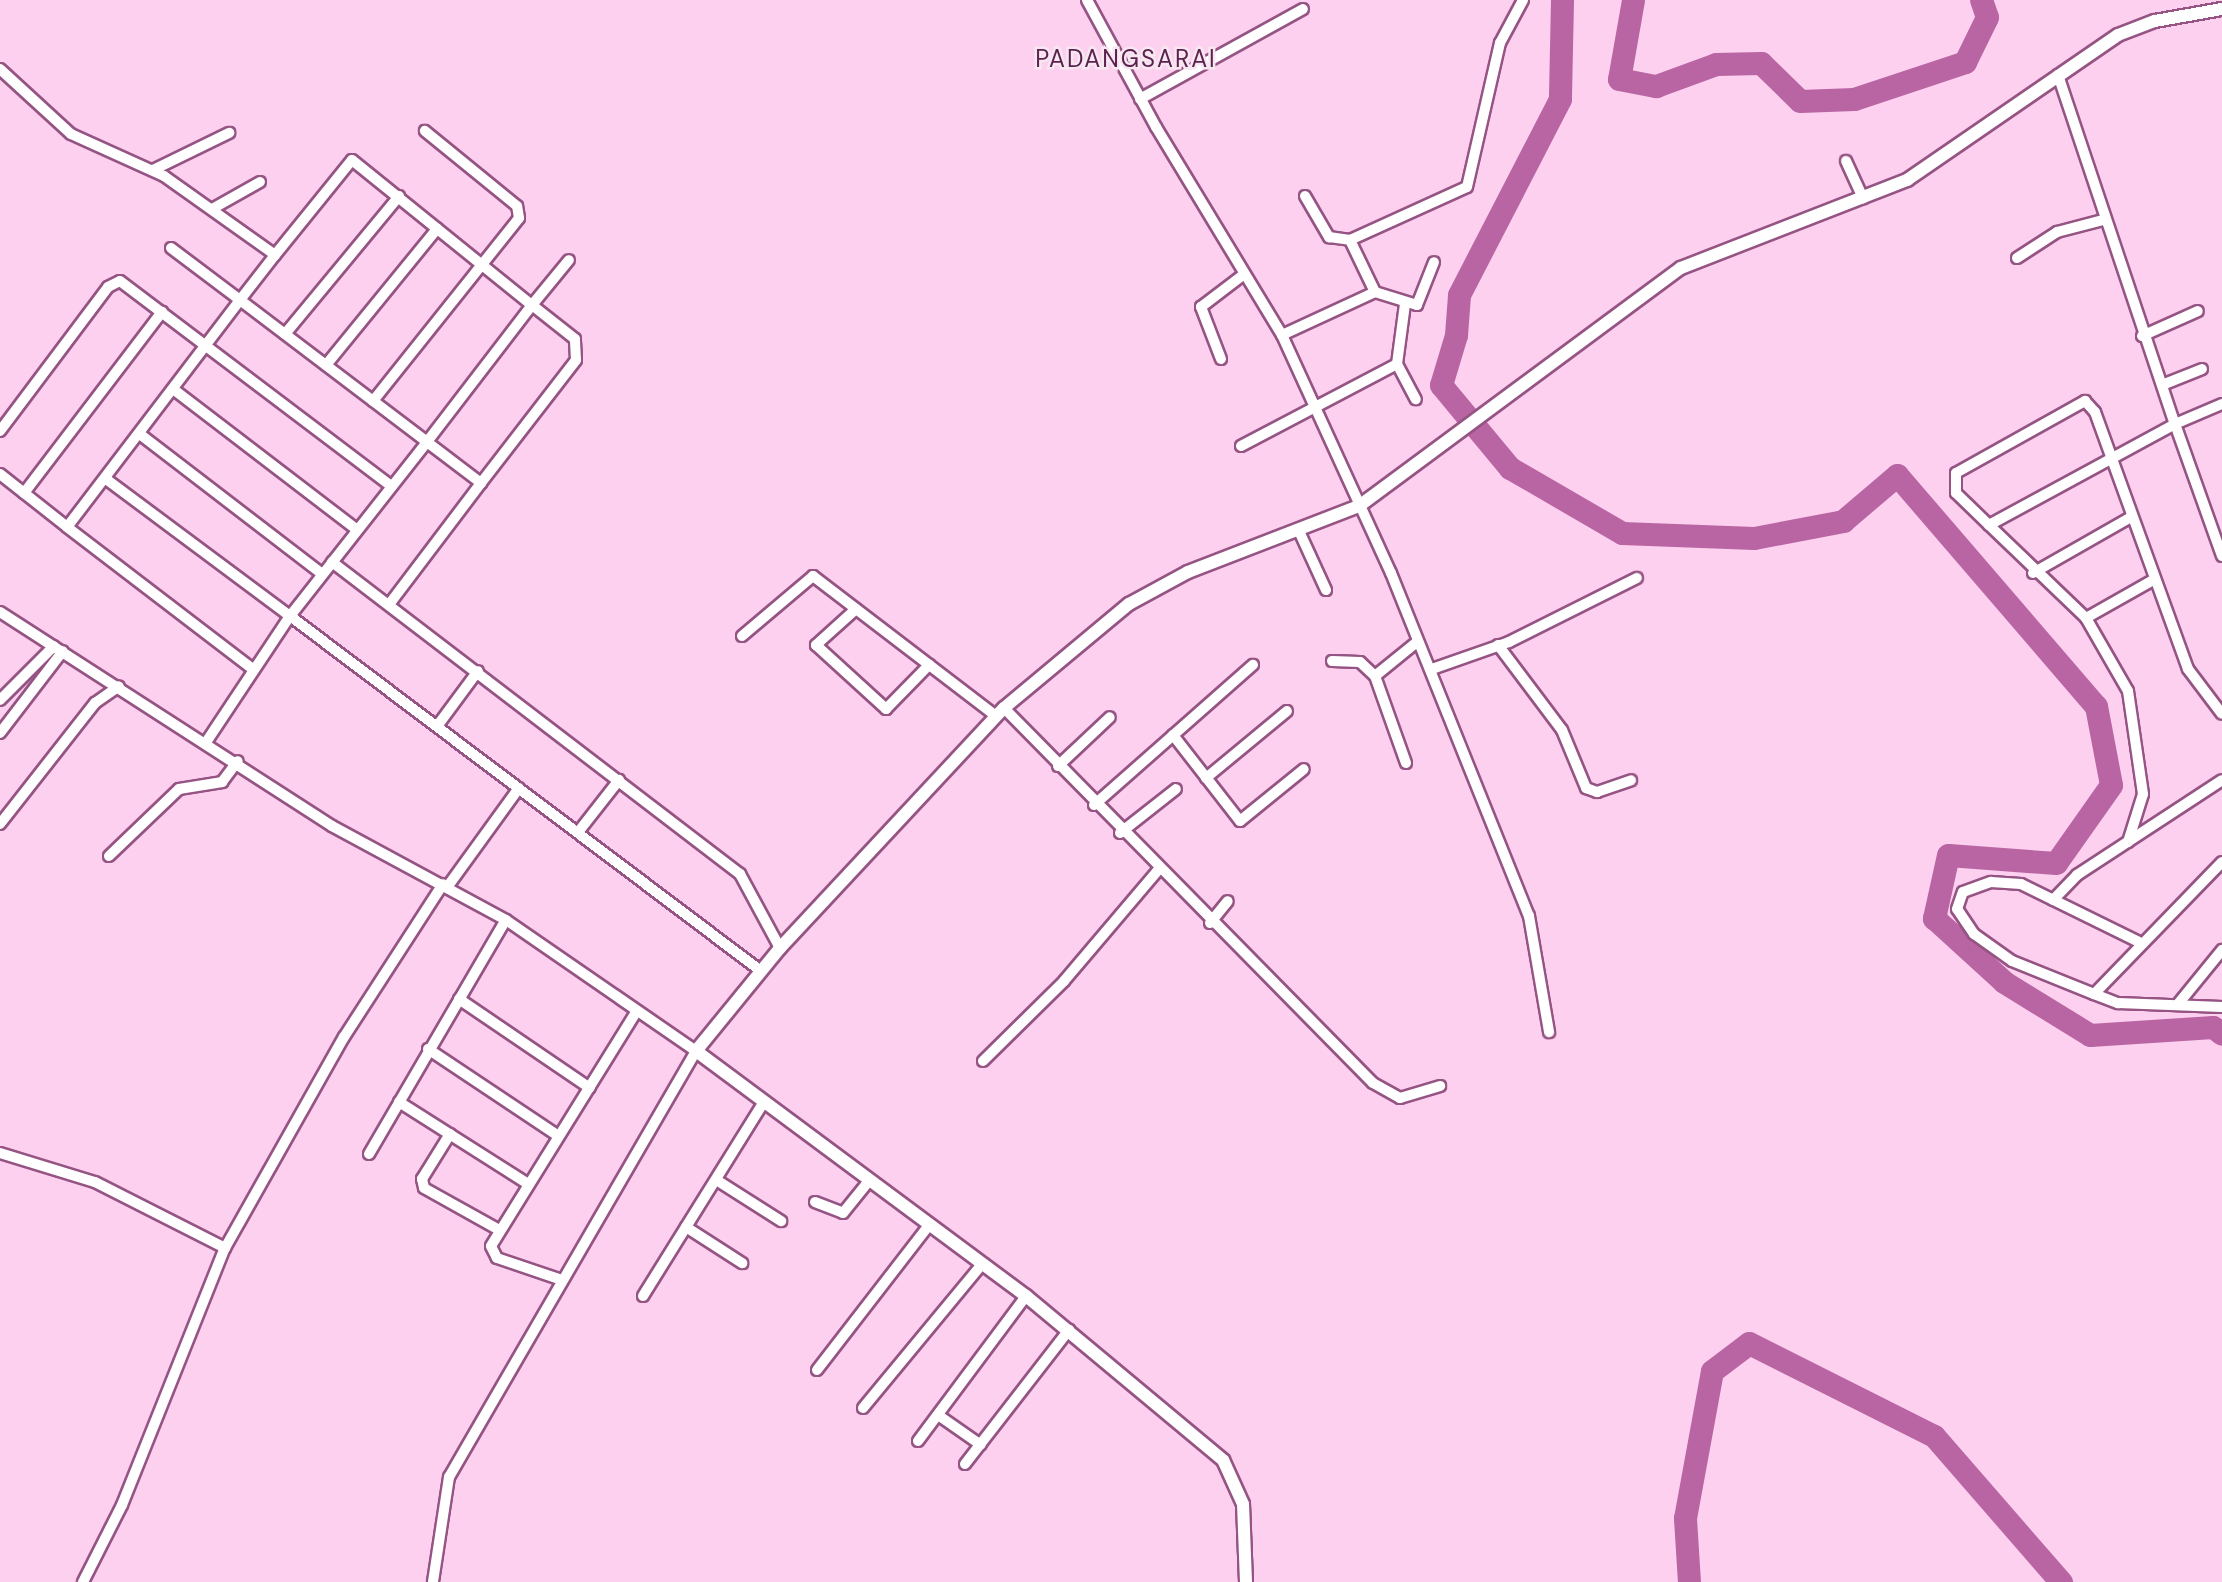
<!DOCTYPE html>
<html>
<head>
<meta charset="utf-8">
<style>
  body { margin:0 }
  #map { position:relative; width:2222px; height:1582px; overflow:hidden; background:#fcd0ee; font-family:"DM Sans",sans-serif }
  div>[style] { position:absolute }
  .river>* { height:23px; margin:-11.5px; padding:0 11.5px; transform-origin:11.5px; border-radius:11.5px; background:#b965a3 }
  .roads { filter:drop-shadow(2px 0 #955483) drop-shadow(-2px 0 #955483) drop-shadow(0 2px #955483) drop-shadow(0 -2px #955483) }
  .minor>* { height:10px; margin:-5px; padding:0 5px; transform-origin:5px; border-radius:5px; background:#fff }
  .tertiary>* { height:12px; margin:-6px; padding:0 6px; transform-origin:6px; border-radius:6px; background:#fff }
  span { translate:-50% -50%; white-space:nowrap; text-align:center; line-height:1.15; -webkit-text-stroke:5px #f6e7f1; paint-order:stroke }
  .quarter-label { font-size:24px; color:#5d214f; letter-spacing:2px }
</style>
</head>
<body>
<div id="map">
  <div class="river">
    <i style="left:1562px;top:0;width:99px;rotate:91.2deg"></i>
    <i style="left:1560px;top:99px;width:220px;rotate:117.3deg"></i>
    <i style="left:1459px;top:295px;width:40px;rotate:94.3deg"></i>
    <i style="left:1456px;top:335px;width:52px;rotate:106.7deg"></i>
    <i style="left:1441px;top:385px;width:108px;rotate:50.3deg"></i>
    <i style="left:1510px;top:468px;width:129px;rotate:30.1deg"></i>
    <i style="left:1622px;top:533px;width:132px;rotate:2.2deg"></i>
    <i style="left:1754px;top:538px;width:91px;rotate:-10.8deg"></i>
    <i style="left:1843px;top:521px;width:71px;rotate:-40.4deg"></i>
    <i style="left:1897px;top:475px;width:305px;rotate:49.3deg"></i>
    <i style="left:2096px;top:706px;width:80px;rotate:79.2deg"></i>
    <i style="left:2111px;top:785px;width:95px;rotate:125.2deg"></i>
    <i style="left:2056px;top:863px;width:108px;rotate:-175.8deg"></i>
    <i style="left:1948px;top:855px;width:65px;rotate:102.5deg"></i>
    <i style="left:1934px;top:918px;width:95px;rotate:42.4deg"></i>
    <i style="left:2004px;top:982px;width:101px;rotate:31.6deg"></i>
    <i style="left:2090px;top:1035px;width:123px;rotate:-3.7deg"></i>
    <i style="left:2213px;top:1027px;width:11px;rotate:38deg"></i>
    <i style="left:1633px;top:0;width:80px;rotate:100deg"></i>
    <i style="left:1619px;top:79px;width:38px;rotate:11deg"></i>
    <i style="left:1656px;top:86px;width:64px;rotate:-20.1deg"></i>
    <i style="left:1716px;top:64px;width:45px;rotate:-1.3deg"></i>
    <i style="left:1761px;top:63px;width:54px;rotate:44.3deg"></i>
    <i style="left:1800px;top:101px;width:54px;rotate:-2.1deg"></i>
    <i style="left:1854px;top:99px;width:117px;rotate:-18.4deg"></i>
    <i style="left:1965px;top:62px;width:50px;rotate:-63.9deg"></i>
    <i style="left:1987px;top:17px;width:18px;rotate:-109deg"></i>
    <i style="left:1689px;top:1582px;width:64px;rotate:-93.6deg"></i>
    <i style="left:1685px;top:1518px;width:149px;rotate:-79.6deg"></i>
    <i style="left:1712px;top:1371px;width:46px;rotate:-37.1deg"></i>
    <i style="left:1749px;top:1343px;width:207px;rotate:26.7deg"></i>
    <i style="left:1934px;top:1436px;width:194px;rotate:49deg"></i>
  </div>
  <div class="roads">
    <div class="minor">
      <i style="left:1087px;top:0;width:145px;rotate:61.5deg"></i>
      <i style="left:1156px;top:127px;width:243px;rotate:58.8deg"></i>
      <i style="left:1282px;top:335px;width:262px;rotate:65.4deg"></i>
      <i style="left:1391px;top:573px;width:370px;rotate:68.1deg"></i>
      <i style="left:1529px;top:916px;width:118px;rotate:80.2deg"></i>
      <i style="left:0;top:69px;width:96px;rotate:42.5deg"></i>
      <i style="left:71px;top:134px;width:102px;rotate:24.3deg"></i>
      <i style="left:164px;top:176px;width:136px;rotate:35.4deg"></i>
      <i style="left:275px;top:255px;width:57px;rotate:127.9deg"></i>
      <i style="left:240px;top:300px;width:235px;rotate:37.2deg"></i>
      <i style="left:427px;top:442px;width:221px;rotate:128.2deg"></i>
      <i style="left:290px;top:616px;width:590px;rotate:37.01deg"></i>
      <i style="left:2058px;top:75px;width:368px;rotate:71.5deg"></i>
      <i style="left:2175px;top:424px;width:51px;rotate:-23.1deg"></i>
      <i style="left:1140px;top:99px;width:186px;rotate:-28.9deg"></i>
      <i style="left:1846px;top:161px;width:41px;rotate:65.3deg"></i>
      <i style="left:153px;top:170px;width:85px;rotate:-26deg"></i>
      <i style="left:1305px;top:196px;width:48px;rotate:59.7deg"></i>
      <i style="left:1329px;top:237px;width:21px;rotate:8deg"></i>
      <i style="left:212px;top:209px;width:55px;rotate:-29.4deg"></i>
      <i style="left:171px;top:248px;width:86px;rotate:37deg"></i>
      <i style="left:240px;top:300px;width:285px;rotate:127.3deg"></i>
      <i style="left:67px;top:527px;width:235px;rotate:37.4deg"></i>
      <i style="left:275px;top:255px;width:122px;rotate:-51deg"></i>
      <i style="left:352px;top:160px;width:231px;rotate:38.9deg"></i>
      <i style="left:532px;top:305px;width:173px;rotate:127.5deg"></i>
      <i style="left:427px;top:442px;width:68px;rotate:37.2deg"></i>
      <i style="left:481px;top:483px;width:149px;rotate:127.1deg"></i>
      <i style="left:2017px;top:258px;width:48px;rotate:-33deg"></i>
      <i style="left:2057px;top:232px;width:48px;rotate:-14.6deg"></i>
      <i style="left:1375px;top:292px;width:58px;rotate:-115.7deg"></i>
      <i style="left:1350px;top:240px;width:128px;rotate:-24.4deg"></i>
      <i style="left:1467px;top:187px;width:148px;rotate:-77.1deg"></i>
      <i style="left:1500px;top:43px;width:49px;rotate:-61.9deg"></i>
      <i style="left:1405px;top:304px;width:61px;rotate:97.6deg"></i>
      <i style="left:1397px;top:364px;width:40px;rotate:62deg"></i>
      <i style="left:285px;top:334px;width:179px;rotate:-50.4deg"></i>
      <i style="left:1282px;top:335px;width:102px;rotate:-24.8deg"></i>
      <i style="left:1375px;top:292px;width:44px;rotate:17.2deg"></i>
      <i style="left:1417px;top:305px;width:46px;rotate:-68.4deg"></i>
      <i style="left:2142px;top:336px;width:61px;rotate:-24.1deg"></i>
      <i style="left:1221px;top:359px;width:56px;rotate:-111deg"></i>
      <i style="left:1201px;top:307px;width:53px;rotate:-37.3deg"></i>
      <i style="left:326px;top:365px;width:176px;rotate:-50.8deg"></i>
      <i style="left:2162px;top:385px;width:43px;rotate:-21.8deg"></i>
      <i style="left:173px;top:389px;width:230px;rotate:37.4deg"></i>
      <i style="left:373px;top:401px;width:234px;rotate:-51.4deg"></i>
      <i style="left:519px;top:218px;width:12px;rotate:-99deg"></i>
      <i style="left:517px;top:206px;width:119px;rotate:-140.8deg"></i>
      <i style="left:0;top:431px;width:180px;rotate:-53.1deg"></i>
      <i style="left:108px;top:287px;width:13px;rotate:-27deg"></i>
      <i style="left:120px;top:281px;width:340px;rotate:37.1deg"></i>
      <i style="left:141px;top:435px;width:228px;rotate:37.5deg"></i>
      <i style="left:1241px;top:446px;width:176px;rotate:-27.7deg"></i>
      <i style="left:0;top:474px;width:85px;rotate:38.3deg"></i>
      <i style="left:106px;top:479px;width:229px;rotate:36.7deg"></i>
      <i style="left:290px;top:616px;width:150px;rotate:123.6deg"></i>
      <i style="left:481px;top:483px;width:155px;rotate:-52.3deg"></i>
      <i style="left:576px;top:360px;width:21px;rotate:-93deg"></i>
      <i style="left:575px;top:339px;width:55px;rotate:-141.7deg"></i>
      <i style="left:532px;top:305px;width:58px;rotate:-50.6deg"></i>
      <i style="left:24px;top:493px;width:228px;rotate:-52.7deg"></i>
      <i style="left:1989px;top:525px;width:46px;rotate:-135.9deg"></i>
      <i style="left:1956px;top:493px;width:20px;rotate:-90deg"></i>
      <i style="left:1956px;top:473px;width:148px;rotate:-29.2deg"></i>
      <i style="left:2085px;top:401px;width:15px;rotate:48deg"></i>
      <i style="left:2095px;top:412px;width:273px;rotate:70.1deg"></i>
      <i style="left:2188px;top:669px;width:56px;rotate:52.9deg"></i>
      <i style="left:1299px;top:531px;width:65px;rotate:65.4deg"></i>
      <i style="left:332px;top:562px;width:514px;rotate:37.41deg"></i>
      <i style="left:740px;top:874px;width:84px;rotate:61.6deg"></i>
      <i style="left:2033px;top:573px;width:113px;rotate:-29.7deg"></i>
      <i style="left:856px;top:609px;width:54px;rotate:138deg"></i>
      <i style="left:816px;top:645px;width:95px;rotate:42.4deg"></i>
      <i style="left:886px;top:709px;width:62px;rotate:-45.7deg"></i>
      <i style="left:0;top:612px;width:395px;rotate:32.8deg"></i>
      <i style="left:332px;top:826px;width:198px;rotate:28.4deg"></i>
      <i style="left:506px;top:920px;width:231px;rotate:34.6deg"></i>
      <i style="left:696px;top:1051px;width:492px;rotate:120.1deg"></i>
      <i style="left:449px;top:1477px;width:106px;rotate:98.7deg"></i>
      <i style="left:2086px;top:618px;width:79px;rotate:-29.5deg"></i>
      <i style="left:742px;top:636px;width:93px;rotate:-40.2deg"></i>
      <i style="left:813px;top:576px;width:230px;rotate:37.4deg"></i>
      <i style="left:1498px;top:645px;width:106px;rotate:53deg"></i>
      <i style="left:1562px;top:730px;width:63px;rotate:67.5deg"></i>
      <i style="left:1586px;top:788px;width:12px;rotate:20deg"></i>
      <i style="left:1597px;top:792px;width:36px;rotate:-19deg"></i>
      <i style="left:1332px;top:661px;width:28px;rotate:2deg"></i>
      <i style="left:1360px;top:662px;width:21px;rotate:43deg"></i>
      <i style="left:1432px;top:669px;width:82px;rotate:-19.3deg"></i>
      <i style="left:1509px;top:642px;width:143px;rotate:-26.6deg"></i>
      <i style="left:0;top:700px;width:76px;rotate:-45deg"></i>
      <i style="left:1004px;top:708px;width:526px;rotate:45.46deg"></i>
      <i style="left:1373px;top:1083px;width:31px;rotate:29deg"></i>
      <i style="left:1400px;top:1098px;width:42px;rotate:-16.7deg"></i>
      <i style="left:438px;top:725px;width:67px;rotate:-53.5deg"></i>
      <i style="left:0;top:733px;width:103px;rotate:-52.5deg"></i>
      <i style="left:1173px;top:735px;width:109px;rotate:52.1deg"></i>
      <i style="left:1240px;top:821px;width:82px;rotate:-39.1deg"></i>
      <i style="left:1406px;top:763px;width:92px;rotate:-109.6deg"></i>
      <i style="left:1375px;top:676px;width:55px;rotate:-39.1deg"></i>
      <i style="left:1058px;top:766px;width:71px;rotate:-43.3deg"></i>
      <i style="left:1206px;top:778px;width:105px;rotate:-39.6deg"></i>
      <i style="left:1094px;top:805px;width:212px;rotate:-41.4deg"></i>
      <i style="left:0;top:824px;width:154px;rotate:-51.9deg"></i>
      <i style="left:95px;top:703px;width:29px;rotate:-35deg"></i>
      <i style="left:579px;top:831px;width:65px;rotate:-51.9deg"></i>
      <i style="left:1120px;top:833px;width:71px;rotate:-38.2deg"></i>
      <i style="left:2128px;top:842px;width:50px;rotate:-72.6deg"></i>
      <i style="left:2143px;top:794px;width:104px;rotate:-98.3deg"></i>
      <i style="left:2128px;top:691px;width:84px;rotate:-119.9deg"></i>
      <i style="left:2086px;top:618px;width:134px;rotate:-136.2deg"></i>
      <i style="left:1989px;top:525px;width:212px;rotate:-28.5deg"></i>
      <i style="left:2175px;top:424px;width:140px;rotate:70.4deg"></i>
      <i style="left:109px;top:856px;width:97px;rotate:-43.7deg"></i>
      <i style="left:179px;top:789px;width:44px;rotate:-9.2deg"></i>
      <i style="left:222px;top:782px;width:26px;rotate:-53deg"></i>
      <i style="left:2222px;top:862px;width:184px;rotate:134.1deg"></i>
      <i style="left:2094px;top:994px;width:26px;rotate:21deg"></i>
      <i style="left:2118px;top:1003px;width:104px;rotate:2.2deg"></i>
      <i style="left:448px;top:886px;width:121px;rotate:-54.1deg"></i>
      <i style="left:2053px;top:900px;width:35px;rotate:-46deg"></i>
      <i style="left:2077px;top:875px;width:173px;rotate:-33.2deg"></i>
      <i style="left:1210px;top:923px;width:28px;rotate:-51deg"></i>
      <i style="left:2094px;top:994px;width:88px;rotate:-158.1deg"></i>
      <i style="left:2012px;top:961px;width:47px;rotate:-144.6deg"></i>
      <i style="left:1974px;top:934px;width:30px;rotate:-124deg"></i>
      <i style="left:1957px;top:909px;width:18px;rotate:-71deg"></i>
      <i style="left:1963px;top:892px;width:30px;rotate:-20deg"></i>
      <i style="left:1991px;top:882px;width:30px;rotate:4deg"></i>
      <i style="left:2021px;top:884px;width:131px;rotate:26.2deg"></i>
      <i style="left:459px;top:999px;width:158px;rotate:34.2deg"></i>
      <i style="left:2178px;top:1004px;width:70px;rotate:-50.8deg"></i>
      <i style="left:428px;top:1049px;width:155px;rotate:33.7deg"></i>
      <i style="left:983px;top:1061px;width:114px;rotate:-44.6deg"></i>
      <i style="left:1064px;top:981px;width:145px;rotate:-49.7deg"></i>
      <i style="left:399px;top:1102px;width:153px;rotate:32.4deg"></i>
      <i style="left:450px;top:1134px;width:53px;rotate:121.9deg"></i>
      <i style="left:422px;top:1179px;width:9px;rotate:77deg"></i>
      <i style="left:424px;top:1188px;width:86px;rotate:29.2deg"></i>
      <i style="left:0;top:1153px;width:99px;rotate:17deg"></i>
      <i style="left:95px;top:1182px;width:146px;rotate:26.9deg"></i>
      <i style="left:369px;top:1154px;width:271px;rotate:-59.7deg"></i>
      <i style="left:718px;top:1181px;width:75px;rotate:32.4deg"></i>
      <i style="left:815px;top:1202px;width:30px;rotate:21deg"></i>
      <i style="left:843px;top:1213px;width:40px;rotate:-51deg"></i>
      <i style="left:686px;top:1227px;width:67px;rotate:32.7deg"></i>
      <i style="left:562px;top:1280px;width:69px;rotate:-161.3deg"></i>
      <i style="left:497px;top:1258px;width:13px;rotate:-117deg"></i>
      <i style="left:491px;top:1246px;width:275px;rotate:-58.2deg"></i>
      <i style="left:643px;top:1296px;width:227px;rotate:-58.1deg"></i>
      <i style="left:817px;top:1370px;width:183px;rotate:-52.3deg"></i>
      <i style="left:863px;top:1408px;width:187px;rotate:-50.4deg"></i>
      <i style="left:938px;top:1415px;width:52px;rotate:34.9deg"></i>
      <i style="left:918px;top:1441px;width:181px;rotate:-53.3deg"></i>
      <i style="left:965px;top:1464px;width:170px;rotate:-52.2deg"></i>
      <i style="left:83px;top:1582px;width:86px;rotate:-63.1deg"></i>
      <i style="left:122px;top:1505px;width:277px;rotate:-68.2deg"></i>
      <i style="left:225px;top:1248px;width:242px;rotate:-60.6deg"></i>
      <i style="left:344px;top:1037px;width:182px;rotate:-57.1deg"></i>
    </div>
    <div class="tertiary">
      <i style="left:1246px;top:1582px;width:78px;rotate:-92.2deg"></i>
      <i style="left:1243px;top:1504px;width:48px;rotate:-114.4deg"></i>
      <i style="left:1223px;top:1460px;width:256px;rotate:-140.2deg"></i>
      <i style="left:1026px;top:1296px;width:411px;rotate:-143.4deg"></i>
      <i style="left:696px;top:1051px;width:133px;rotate:-50.8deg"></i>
      <i style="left:780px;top:948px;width:328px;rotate:-47deg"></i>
      <i style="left:1004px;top:708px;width:163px;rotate:-39.8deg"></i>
      <i style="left:1129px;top:604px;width:67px;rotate:-28.5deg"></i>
      <i style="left:1188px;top:572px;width:183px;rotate:-21.1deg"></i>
      <i style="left:1359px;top:506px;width:400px;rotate:-36.5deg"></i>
      <i style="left:1681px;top:268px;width:243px;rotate:-21.3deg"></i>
      <i style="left:1907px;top:180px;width:256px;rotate:-34.5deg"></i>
      <i style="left:2118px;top:35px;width:40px;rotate:-21deg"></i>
      <i style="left:2155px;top:21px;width:68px;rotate:-10.2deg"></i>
    </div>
  </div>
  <div class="quarter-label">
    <span style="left:1126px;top:59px">PADANGSARAI</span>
  </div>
</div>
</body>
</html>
